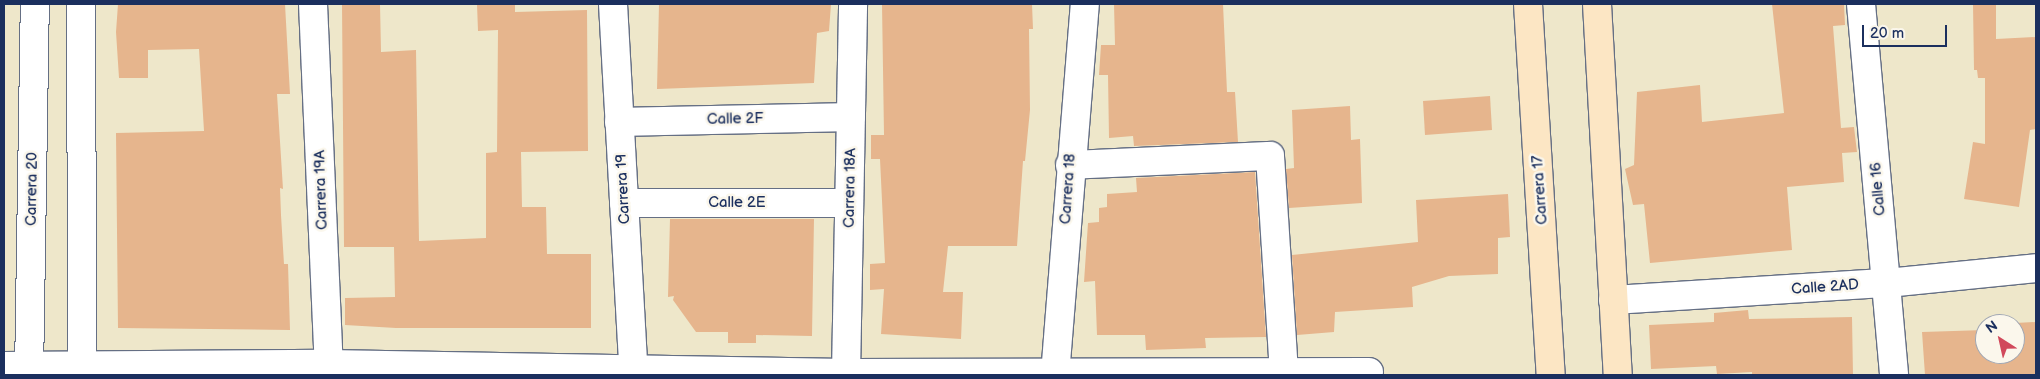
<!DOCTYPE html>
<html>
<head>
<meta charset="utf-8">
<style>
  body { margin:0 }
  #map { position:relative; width:2040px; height:379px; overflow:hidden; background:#eee7ca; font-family:"Balsamiq Sans",sans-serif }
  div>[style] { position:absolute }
  .building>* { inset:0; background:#e6b58d }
  .roads { filter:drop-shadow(1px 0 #656f84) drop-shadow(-1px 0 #656f84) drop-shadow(0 1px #656f84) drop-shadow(0 -1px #656f84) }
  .street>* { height:28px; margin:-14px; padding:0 14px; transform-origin:14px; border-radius:14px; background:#fff }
  .secondary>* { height:28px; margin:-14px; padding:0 14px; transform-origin:14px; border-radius:14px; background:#fce6c4 }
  span { translate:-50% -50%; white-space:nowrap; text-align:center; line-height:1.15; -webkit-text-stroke:5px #fbf7ec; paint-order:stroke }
  .street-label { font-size:15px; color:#1b2f5e }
  .frame { position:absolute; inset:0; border:5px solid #1b2f5e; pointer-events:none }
  .north { position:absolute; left:1975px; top:314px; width:50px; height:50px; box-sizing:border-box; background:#fbf7ec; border:1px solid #a1a7b3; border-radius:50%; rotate:325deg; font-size:14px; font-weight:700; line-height:20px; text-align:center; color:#1b2f5e }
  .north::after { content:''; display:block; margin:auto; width:18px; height:22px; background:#d1495b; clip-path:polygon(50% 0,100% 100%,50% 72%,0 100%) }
  .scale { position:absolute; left:1862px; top:25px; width:85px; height:22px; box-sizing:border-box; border:2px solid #1b2f5e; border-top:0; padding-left:6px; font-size:15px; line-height:18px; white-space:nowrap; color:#1b2f5e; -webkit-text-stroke:4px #fbf7ec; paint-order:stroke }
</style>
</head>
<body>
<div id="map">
  <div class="building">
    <i style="clip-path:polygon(118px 4px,285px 4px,290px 94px,277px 94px,283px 189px,280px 188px,281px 215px,284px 264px,288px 264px,290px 330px,118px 328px,116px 133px,204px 131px,199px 49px,148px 50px,148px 78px,119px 78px,116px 32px)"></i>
    <i style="clip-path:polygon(342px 4px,380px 4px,381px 52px,416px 50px,419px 241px,486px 238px,486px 153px,497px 152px,498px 30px,478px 31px,477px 4px,515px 4px,515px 12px,587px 10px,588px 151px,521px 152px,522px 207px,546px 207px,547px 254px,591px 254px,591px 328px,396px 328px,345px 325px,345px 298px,395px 297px,394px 247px,344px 247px)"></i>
    <i style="clip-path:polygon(659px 4px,831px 4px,829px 31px,817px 33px,814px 83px,657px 89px)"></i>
    <i style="clip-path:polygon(882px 4px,1032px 4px,1033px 29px,1029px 29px,1030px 110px,1025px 161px,1023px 161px,1017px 246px,948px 246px,943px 292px,963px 292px,961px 339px,881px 334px,884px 289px,870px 290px,870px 264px,885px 263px,880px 159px,871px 159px,871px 135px,884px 135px)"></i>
    <i style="clip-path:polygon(1114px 4px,1223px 4px,1227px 92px,1235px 92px,1238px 142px,1134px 146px,1133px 136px,1109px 138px,1108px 75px,1099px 75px,1101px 45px,1115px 45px)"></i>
    <i style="clip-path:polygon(1772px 4px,1844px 4px,1845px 25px,1833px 26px,1841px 128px,1854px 127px,1857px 152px,1842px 153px,1844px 182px,1787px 187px,1792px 250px,1650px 263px,1644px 204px,1633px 205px,1625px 169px,1634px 165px,1637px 92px,1700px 85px,1702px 122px,1784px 113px)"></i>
    <i style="clip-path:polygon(1973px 4px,1996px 4px,1996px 39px,2036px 37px,2036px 129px,2030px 130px,2019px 207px,1964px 199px,1973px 142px,1985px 144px,1985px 78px,1978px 78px,1977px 70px,1974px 70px)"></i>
    <i style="clip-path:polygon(1490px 96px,1492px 130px,1425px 135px,1423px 101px)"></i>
    <i style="clip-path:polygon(1350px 106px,1351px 140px,1360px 139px,1362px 203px,1289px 208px,1286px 169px,1294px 168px,1292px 110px)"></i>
    <i style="clip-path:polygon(1255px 172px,1266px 337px,1205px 338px,1206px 348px,1146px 350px,1145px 335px,1097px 335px,1095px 281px,1084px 282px,1088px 223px,1099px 222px,1099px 208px,1107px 207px,1107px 194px,1137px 192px,1136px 178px)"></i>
    <i style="clip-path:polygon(1508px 194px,1510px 237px,1498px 238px,1498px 274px,1449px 276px,1412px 287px,1413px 307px,1335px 312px,1334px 332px,1297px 335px,1292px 255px,1418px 242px,1416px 200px)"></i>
    <i style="clip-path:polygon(670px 219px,814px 219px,812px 336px,756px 335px,756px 343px,728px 343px,728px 332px,696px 332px,673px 300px,674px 296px,668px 297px)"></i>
    <i style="clip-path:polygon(1748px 310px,1749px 319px,1852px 317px,1853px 375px,1752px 375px,1752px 372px,1717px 374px,1716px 366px,1651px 369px,1649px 325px,1714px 322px,1714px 313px)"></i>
    <i style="clip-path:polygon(2036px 322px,2036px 375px,1925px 375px,1922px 332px,1985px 330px,1985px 354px,2015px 354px,2015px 323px)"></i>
  </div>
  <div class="roads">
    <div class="street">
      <i style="left:81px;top:4px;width:371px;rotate:89.8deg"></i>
      <i style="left:313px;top:4px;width:371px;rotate:87.5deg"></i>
      <i style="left:613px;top:4px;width:372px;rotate:86.8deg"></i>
      <i style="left:1861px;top:4px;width:372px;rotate:84.9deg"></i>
      <i style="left:619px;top:122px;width:232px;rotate:-1.2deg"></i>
      <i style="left:1070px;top:165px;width:200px;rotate:-2.6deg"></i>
      <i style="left:1270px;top:156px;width:215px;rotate:86.3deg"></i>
      <i style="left:624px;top:203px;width:225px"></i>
      <i style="left:1613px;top:300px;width:275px;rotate:-3.6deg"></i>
      <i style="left:1887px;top:283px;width:150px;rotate:-5.7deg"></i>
      <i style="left:4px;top:366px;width:324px;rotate:-0.4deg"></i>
      <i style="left:328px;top:364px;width:518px;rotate:1deg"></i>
      <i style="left:846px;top:373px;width:523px;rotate:-0.11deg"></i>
      <i style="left:846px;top:373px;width:369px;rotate:-88.9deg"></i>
      <i style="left:29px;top:375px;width:371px;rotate:-89.1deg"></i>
      <i style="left:1055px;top:375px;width:372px;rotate:-85.4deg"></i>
    </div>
    <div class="secondary">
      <i style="left:1528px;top:4px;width:372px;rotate:86.5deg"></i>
      <i style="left:1597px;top:4px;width:372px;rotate:86.8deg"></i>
    </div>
  </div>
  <div class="street-label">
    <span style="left:735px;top:119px;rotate:-1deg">Calle 2F</span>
    <span style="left:850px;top:188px;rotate:-89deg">Carrera 18A</span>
    <span style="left:32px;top:189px;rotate:-89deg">Carrera 20</span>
    <span style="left:623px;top:189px;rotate:-93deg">Carrera 19</span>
    <span style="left:1068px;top:189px;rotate:-86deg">Carrera 18</span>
    <span style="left:1878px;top:189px;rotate:-95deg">Calle 16</span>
    <span style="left:321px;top:190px;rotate:-92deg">Carrera 19A</span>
    <span style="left:1540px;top:190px;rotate:-94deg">Carrera 17</span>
    <span style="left:737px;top:203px">Calle 2E</span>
    <span style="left:1825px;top:287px;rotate:-4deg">Calle 2AD</span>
  </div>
  <div class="frame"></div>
  <div class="north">N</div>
  <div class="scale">20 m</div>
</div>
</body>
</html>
